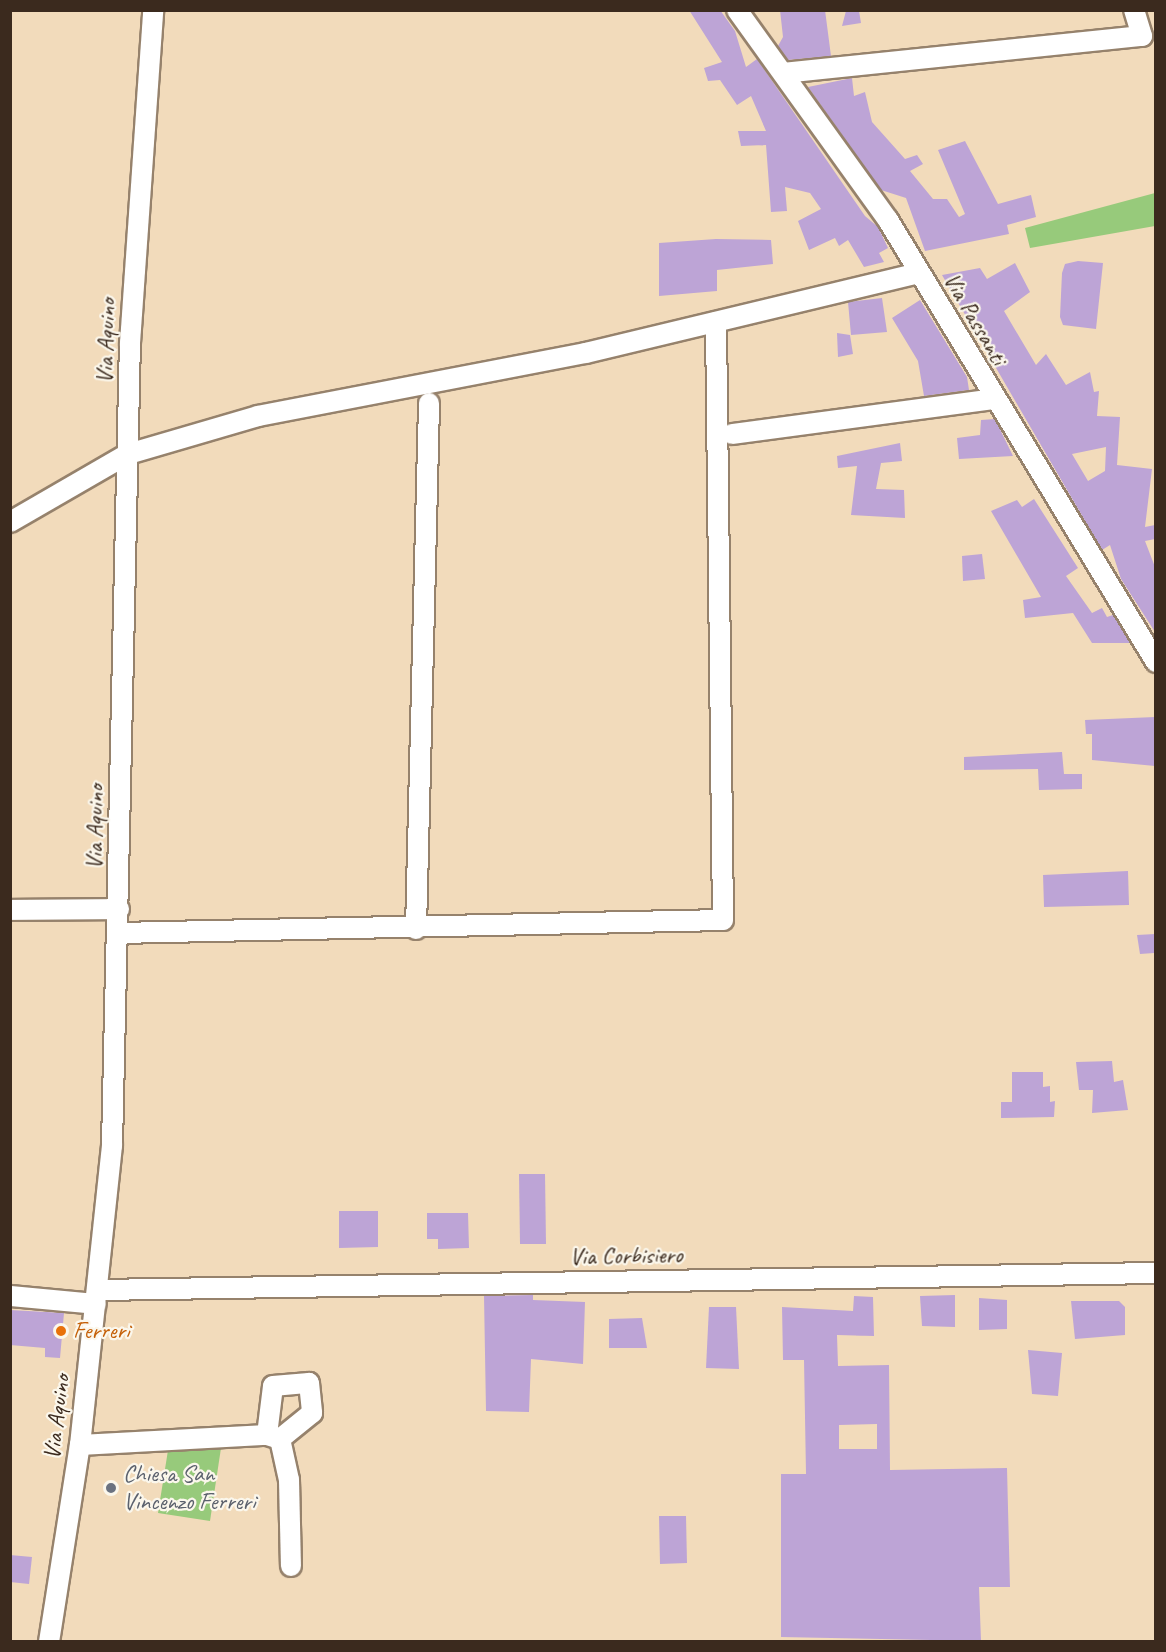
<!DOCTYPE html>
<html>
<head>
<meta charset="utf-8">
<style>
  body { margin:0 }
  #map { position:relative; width:1166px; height:1652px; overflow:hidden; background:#f2dbbb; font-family:Caveat,sans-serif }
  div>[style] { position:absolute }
  .green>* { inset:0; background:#97ca7b }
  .building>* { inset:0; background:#bda4d6 }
  .roads { filter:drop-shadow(2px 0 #96826c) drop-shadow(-2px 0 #96826c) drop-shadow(0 2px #96826c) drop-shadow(0 -2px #96826c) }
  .minor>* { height:20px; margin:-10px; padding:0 10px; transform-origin:10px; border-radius:10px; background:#fff }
  .dots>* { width:16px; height:16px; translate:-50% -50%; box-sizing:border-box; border:3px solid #fbf7ec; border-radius:50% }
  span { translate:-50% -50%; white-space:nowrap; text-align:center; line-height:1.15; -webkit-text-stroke:4.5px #fbf7ec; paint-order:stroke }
  .street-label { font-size:24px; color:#3b2a1e }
  .food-label { font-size:24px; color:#c56008 }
  .left { translate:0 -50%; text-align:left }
  .worship-label { font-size:24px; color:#5b616d }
  .frame { position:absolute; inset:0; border:12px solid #3b2a1e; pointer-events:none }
</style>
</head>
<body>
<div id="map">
  <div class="green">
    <i style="clip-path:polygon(1155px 193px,1155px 226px,1030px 248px,1025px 228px)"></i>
    <i style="clip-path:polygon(169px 1444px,221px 1448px,210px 1521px,158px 1513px)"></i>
  </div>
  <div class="building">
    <i style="clip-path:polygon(689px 10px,720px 10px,735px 31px,746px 67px,757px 59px,865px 216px,878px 227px,888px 248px,879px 253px,884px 262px,864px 267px,848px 240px,839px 246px,835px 238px,809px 250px,798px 221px,821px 209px,810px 193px,785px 187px,787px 211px,771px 212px,766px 145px,741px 146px,738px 131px,766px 131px,751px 96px,737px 105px,720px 80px,708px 81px,704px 68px,722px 62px)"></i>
    <i style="clip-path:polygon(780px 10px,825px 10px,831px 56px,788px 60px,778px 46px,783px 37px)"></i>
    <i style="clip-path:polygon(846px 11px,859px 11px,861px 23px,842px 26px)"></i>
    <i style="clip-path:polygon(852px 78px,854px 96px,865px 92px,872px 122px,905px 159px,917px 155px,923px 164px,910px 171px,933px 199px,947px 199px,959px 217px,965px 214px,938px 150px,965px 141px,998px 204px,1031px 195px,1036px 217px,1007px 225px,1009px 234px,925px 251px,906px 198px,881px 190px,808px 87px)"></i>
    <i style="clip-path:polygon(716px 239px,771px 240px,773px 264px,717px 270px,717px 291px,659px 296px,659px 243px)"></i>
    <i style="clip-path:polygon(1078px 261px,1103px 263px,1096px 329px,1063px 325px,1060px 317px,1062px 273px,1065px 264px)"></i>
    <i style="clip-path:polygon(evenodd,1015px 263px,1030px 292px,1004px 311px,1036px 365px,1046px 354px,1066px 385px,1090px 372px,1094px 392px,1099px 391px,1097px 416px,1120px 417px,1117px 465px,1152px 469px,1145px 527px,1155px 525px,1155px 539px,1145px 541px,1155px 567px,1155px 632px,1121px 579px,1110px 545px,1102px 550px,942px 275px,980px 268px,987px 279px,1015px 263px,1106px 447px,1105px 471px,1088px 481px,1072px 454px,1106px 447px)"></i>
    <i style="clip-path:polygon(882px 298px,887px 332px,851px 335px,848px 302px)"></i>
    <i style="clip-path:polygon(920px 300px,967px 377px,969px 390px,924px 396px,918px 361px,892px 318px)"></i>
    <i style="clip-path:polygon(837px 333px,850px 335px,853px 354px,838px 357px)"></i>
    <i style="clip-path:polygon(995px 419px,1013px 456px,959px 459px,957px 438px,980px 435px,981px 420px)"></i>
    <i style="clip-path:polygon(900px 443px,902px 461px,881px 463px,876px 489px,904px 490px,905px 518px,851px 515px,857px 466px,838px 468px,837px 456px)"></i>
    <i style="clip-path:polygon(1034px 499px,1078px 568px,1066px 576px,1092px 613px,1102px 608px,1107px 617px,1113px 615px,1130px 643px,1092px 643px,1073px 613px,1025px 618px,1023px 600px,1041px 597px,991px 511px,1017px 500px,1022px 507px)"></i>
    <i style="clip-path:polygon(982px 554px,985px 579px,963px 581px,962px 556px)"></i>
    <i style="clip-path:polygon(1155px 717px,1155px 766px,1092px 760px,1092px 734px,1086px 734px,1085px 720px)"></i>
    <i style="clip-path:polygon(1062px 752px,1064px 774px,1082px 774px,1082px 789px,1039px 790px,1038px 769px,964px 770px,964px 757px)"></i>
    <i style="clip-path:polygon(1128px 871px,1129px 905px,1044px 907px,1043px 875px)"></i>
    <i style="clip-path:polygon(1155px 934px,1154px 953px,1140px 954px,1137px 935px)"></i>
    <i style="clip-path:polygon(1112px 1061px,1114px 1082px,1123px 1080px,1128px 1110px,1092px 1113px,1093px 1090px,1079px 1090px,1076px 1062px)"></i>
    <i style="clip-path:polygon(1012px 1072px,1043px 1072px,1043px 1087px,1050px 1086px,1050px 1102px,1055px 1101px,1054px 1117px,1001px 1118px,1001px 1102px,1012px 1102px)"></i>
    <i style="clip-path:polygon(519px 1174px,545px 1174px,546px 1244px,520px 1244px)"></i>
    <i style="clip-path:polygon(339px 1211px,378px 1211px,378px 1247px,339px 1248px)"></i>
    <i style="clip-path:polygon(427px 1213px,468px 1213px,469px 1248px,438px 1249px,438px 1239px,427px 1239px)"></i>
    <i style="clip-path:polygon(533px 1295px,533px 1300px,585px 1302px,583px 1364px,531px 1359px,529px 1412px,486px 1411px,484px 1296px)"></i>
    <i style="clip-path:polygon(955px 1295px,955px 1327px,922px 1326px,920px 1296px)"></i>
    <i style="clip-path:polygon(evenodd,854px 1296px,873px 1297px,874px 1336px,837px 1335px,838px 1366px,889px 1365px,890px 1470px,1007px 1468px,1010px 1587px,979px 1587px,981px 1641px,781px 1637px,781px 1474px,806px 1474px,804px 1360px,783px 1360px,782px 1307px,853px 1311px,854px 1296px,877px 1424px,877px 1449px,839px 1449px,839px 1425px,877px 1424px)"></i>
    <i style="clip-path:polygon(979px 1298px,1007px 1300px,1007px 1329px,979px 1330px)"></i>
    <i style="clip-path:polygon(1071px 1301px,1119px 1301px,1125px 1307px,1125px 1335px,1075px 1339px)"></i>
    <i style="clip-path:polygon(709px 1307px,736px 1307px,739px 1369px,706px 1368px)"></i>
    <i style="clip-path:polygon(10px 1310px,64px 1313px,60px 1358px,45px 1357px,45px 1348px,10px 1345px)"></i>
    <i style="clip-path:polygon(642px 1318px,647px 1348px,609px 1348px,609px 1319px)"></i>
    <i style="clip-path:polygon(1028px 1350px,1062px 1353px,1058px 1396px,1032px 1394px)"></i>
    <i style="clip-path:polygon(659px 1516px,686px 1516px,687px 1563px,660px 1564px)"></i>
    <i style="clip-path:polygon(10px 1555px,32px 1557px,29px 1584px,10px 1582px)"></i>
  </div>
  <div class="roads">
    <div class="minor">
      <i style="left:737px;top:10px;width:259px;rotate:54.3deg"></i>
      <i style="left:888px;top:220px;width:517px;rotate:58.77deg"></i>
      <i style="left:783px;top:73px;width:361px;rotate:-5.9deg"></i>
      <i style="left:1142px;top:36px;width:27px;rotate:-107deg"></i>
      <i style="left:732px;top:434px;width:263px;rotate:-7.6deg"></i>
      <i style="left:10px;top:522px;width:136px;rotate:-30deg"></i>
      <i style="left:128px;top:454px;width:135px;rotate:-16.3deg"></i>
      <i style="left:258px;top:416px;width:334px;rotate:-10.9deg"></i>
      <i style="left:586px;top:353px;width:342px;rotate:-13.5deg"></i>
      <i style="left:10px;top:910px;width:109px;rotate:-0.5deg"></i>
      <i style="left:416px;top:929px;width:526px;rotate:-88.58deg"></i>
      <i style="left:118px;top:933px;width:605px;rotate:-1.23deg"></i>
      <i style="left:723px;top:920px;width:598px;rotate:-90.67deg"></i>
      <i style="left:98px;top:1290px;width:1058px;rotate:-0.92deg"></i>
      <i style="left:10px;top:1296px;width:86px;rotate:5.3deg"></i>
      <i style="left:267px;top:1435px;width:49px;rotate:-83deg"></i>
      <i style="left:273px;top:1386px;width:36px;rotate:-5deg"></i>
      <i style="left:309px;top:1383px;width:30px;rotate:84deg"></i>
      <i style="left:312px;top:1413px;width:41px;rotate:140.9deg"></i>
      <i style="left:80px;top:1445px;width:187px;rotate:-3.1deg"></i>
      <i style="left:267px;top:1435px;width:14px;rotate:17deg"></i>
      <i style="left:280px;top:1439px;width:42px;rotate:77.6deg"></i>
      <i style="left:289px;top:1480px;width:86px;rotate:88.7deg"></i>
      <i style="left:49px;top:1642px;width:199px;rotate:-81.1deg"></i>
      <i style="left:80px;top:1445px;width:301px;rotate:-83.9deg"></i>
      <i style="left:112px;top:1146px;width:803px;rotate:-88.72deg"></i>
      <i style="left:130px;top:343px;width:334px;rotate:-86deg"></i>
    </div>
  </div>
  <div class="dots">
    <i style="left:61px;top:1331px;background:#e8710a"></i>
    <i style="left:111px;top:1488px;background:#6b7280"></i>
  </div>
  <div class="street-label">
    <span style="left:975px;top:319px;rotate:60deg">Via Passanti</span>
    <span style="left:106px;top:341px;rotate:-88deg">Via Aquino</span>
    <span style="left:95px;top:827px;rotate:-89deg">Via Aquino</span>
    <span style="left:626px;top:1256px;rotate:-1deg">Via Corbisiero</span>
    <span style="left:57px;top:1417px;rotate:-83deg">Via Aquino</span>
  </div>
  <div class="food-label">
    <span class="left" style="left:73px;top:1331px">Ferreri</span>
  </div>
  <div class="worship-label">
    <span class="left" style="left:123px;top:1488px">Chiesa San<br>Vincenzo Ferreri</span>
  </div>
  <div class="frame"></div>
</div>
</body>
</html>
